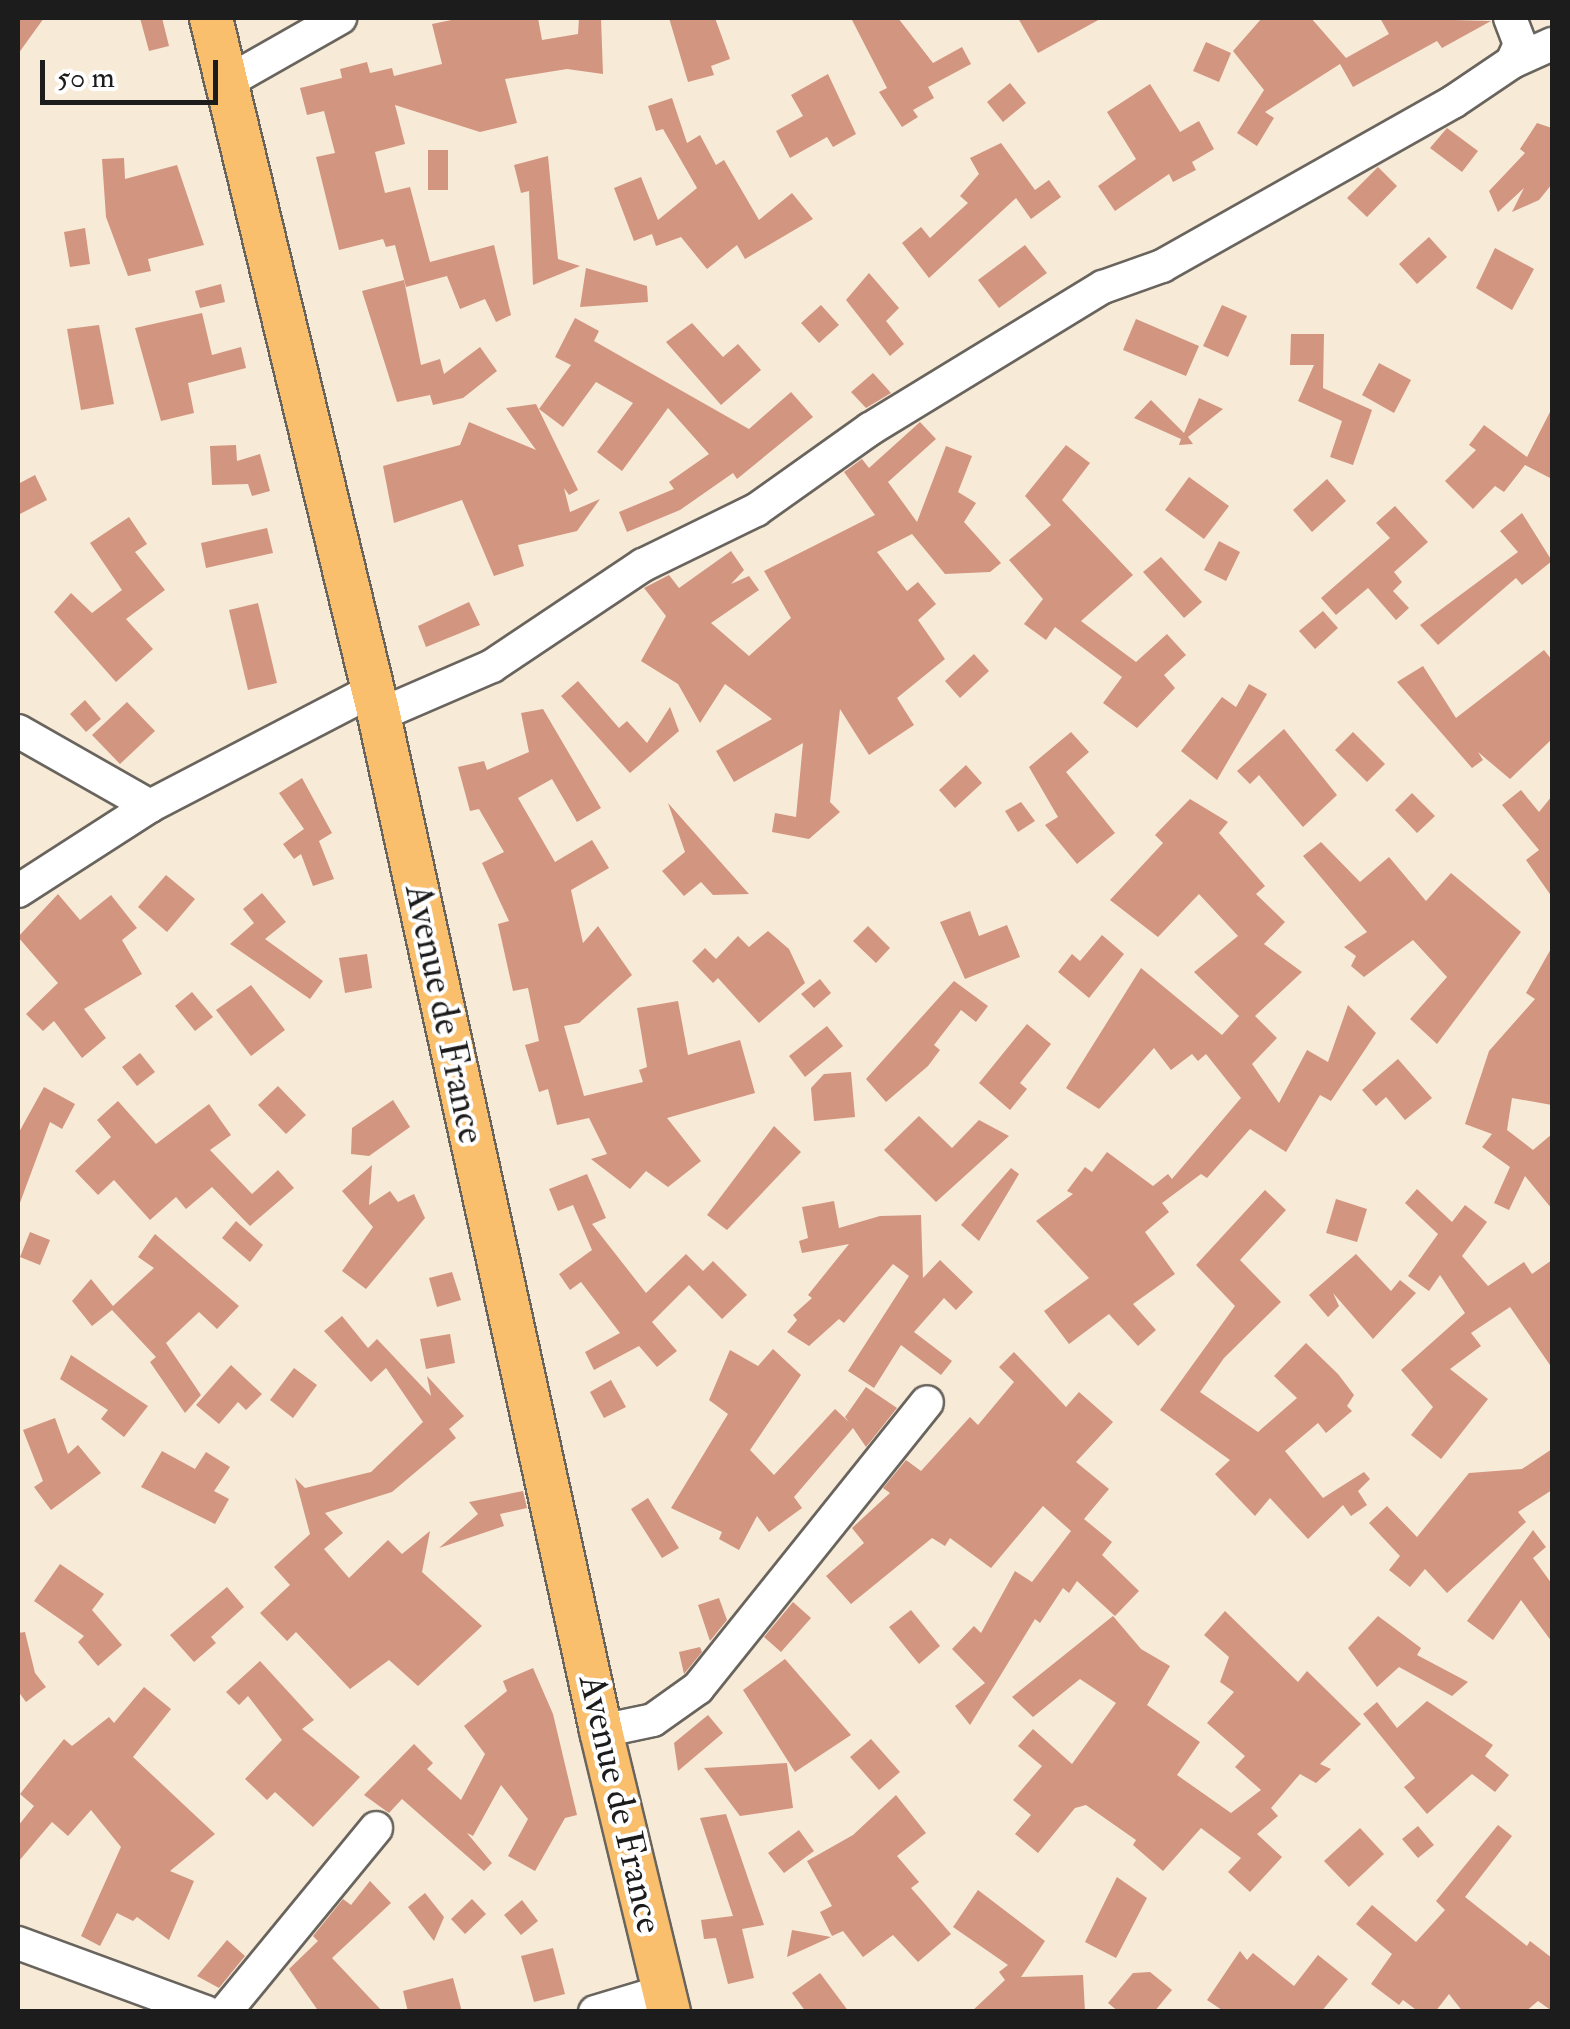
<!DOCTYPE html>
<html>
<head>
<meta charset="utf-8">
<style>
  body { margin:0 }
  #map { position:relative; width:1570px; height:2029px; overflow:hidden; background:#f7ead7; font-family:"IM FELL Double Pica",serif }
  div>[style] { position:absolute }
  .building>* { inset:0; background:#d29580 }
  .roads { filter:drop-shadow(2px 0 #69645d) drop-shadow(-2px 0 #69645d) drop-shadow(0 2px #69645d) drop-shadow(0 -2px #69645d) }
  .minor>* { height:32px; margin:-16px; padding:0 16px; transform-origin:16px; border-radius:16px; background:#fff }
  .major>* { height:42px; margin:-21px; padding:0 21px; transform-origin:21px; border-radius:21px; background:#f9bf6d }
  span { translate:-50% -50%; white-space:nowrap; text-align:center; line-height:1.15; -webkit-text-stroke:8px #fff; paint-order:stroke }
  .street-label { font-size:38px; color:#1c1c1c }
  .frame { position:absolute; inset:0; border:20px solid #1c1c1c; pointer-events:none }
  .scale { position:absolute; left:40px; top:60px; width:178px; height:45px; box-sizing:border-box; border:5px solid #1c1c1c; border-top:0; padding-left:12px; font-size:30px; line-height:35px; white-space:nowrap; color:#1c1c1c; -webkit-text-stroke:8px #fff; paint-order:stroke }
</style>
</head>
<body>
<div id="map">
  <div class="building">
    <i style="clip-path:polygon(18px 18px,44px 18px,18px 54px)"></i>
    <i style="clip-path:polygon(140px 18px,162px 18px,169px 46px,149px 51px)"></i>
    <i style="clip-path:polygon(461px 18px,538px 18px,542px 40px,578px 34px,579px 18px,601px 18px,603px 74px,567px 69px,505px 79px,517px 123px,480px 132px,395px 105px,405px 144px,375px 152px,385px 193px,410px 187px,430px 262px,494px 245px,511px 315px,496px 322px,485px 299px,460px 309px,447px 276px,406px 287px,395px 245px,386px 247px,383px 239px,339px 250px,316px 157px,335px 153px,324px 111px,307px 115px,300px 88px,342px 78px,340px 69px,367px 62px,370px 73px,392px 68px,394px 76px,442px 64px,432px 24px)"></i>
    <i style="clip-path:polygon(669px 18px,715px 18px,730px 59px,711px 66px,714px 75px,688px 82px)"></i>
    <i style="clip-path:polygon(851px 18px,898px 18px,933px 63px,962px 47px,971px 64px,928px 87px,934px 98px,913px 110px,918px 117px,902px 127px,879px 92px,887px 88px)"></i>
    <i style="clip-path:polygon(1018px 18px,1102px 18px,1038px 53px)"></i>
    <i style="clip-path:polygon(1262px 18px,1311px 18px,1346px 58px,1389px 34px,1380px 18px,1491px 21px,1442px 48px,1437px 41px,1353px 87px,1340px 64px,1265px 112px,1274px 118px,1257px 146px,1237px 133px,1264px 90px,1233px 51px)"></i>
    <i style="clip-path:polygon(1206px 42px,1231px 53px,1219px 82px,1193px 71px)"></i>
    <i style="clip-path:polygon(828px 74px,856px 134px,833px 147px,827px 137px,790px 158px,776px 131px,803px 116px,791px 95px)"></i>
    <i style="clip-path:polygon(1010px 83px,1026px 103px,1003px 122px,987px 102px)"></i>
    <i style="clip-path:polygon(1150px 84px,1180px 132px,1199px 121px,1214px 149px,1192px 162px,1196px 170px,1173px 182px,1169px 174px,1115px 211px,1098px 186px,1136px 159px,1107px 112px)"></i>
    <i style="clip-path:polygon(672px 98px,687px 143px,700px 135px,716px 165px,724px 160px,759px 220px,792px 193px,813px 219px,745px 259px,737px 245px,707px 269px,681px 237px,656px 246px,652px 234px,634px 241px,614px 188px,641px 177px,658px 220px,697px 188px,663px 129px,656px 131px,648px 106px)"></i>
    <i style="clip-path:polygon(1537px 123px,1552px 128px,1552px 184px,1539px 200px,1512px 212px,1524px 188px,1498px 212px,1489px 191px,1525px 153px,1520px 149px)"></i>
    <i style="clip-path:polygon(1447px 128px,1478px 151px,1462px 172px,1430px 148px)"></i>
    <i style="clip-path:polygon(1001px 143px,1035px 190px,1049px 180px,1061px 197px,1031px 219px,1016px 198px,929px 278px,902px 243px,921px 227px,930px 238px,968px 203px,960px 196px,979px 174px,970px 158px)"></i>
    <i style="clip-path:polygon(428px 150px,448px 150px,448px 190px,428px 190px)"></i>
    <i style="clip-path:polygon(548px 156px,558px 259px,580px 266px,533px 285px,529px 191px,521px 193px,514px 165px)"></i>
    <i style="clip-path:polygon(124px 158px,125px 179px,177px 165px,204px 245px,148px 259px,151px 271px,128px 276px,106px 217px,102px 159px)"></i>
    <i style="clip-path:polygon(1378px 167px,1397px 186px,1367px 217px,1347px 198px)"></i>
    <i style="clip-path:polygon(85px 228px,90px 264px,70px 267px,64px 232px)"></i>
    <i style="clip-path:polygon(1429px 237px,1447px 257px,1417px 284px,1399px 264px)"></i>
    <i style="clip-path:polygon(1025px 245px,1047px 273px,999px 308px,978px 280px)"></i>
    <i style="clip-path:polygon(1495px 248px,1534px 269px,1512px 310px,1476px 288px)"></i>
    <i style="clip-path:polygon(586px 268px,647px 286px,648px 302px,580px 307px)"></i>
    <i style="clip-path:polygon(869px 273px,899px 308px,886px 321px,904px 344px,890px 356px,846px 300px)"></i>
    <i style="clip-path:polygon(404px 280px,421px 365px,440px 359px,444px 374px,480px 347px,497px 371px,463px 398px,433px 405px,430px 395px,397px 402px,362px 291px)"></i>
    <i style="clip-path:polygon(221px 284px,225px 302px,200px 308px,195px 291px)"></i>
    <i style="clip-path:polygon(821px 305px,839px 325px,819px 343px,801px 323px)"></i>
    <i style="clip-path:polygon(1222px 305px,1247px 316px,1228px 357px,1203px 346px)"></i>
    <i style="clip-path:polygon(202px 313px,212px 355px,241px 347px,246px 368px,188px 383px,194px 413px,161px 421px,135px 328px)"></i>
    <i style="clip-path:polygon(575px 318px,599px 331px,594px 341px,749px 429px,791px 392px,813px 417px,737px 479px,733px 473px,680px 510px,627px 532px,619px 512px,674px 489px,669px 482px,709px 454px,668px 408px,622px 471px,597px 452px,633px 403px,596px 382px,563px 427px,539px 409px,571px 365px,555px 357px)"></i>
    <i style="clip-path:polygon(1136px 319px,1199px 346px,1186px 376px,1123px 350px)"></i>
    <i style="clip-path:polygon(692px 323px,723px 357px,738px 344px,761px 370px,721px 405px,666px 342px)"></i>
    <i style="clip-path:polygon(99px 325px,114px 404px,81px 410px,67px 329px)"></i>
    <i style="clip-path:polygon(1291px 334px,1324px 334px,1323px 388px,1372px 410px,1353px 465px,1330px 457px,1342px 421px,1298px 401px,1314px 365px,1290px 365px)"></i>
    <i style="clip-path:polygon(1379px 363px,1411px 380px,1394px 413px,1362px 395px)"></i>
    <i style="clip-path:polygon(873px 373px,891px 393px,866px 408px,851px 392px)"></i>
    <i style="clip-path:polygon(1199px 398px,1223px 409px,1188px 437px,1193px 444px,1179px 445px,1181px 439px,1134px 418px,1151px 400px,1184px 433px)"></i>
    <i style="clip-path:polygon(536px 404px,578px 490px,569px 495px,564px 488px,570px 512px,600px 499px,577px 531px,518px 545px,524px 566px,494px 576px,462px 500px,394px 523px,383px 466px,460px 445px,469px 422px,536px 450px,506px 408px)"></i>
    <i style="clip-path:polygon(1552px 408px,1552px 479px,1525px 465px,1504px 492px,1495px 486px,1473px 509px,1445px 481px,1476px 450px,1469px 445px,1484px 425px,1527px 457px)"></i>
    <i style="clip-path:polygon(920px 422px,936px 439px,888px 482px,917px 522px,946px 446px,972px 456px,958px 492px,976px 503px,964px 522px,1001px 563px,990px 572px,945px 574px,912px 534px,877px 552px,907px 591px,918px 582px,936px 604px,918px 620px,945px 659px,897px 698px,914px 725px,869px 755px,840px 709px,830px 802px,840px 812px,809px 839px,772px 832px,775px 813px,796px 817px,803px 743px,734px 782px,716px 751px,772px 719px,725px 684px,700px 723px,678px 684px,641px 661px,666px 616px,644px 588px,669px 575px,679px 588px,731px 551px,744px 570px,731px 584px,749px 576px,759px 590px,711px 623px,749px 656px,791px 618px,764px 571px,875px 515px,844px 472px,862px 459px,869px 468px)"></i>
    <i style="clip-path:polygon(236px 445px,237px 461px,260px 454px,270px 491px,252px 496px,248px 484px,212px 485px,210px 446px)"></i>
    <i style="clip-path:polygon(1066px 445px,1090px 463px,1062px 500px,1133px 575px,1081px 621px,1136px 662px,1167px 634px,1186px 655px,1164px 675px,1175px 688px,1137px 728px,1103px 703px,1122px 677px,1055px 627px,1046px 640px,1024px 624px,1043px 599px,1009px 560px,1051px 525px,1025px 496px)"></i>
    <i style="clip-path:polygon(35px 475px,47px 500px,18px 515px,18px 484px)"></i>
    <i style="clip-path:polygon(1189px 477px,1229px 506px,1204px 539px,1165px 510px)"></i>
    <i style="clip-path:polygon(1327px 479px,1346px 501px,1312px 532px,1293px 510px)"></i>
    <i style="clip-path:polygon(1395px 506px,1428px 542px,1394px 572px,1402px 582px,1393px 591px,1409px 608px,1396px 620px,1368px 588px,1336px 615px,1321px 598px,1390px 538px,1376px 523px)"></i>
    <i style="clip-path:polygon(1522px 513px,1552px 561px,1522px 585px,1516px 578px,1438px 645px,1420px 625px,1518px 552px,1500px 531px)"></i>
    <i style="clip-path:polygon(129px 517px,147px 544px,135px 552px,165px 590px,126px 619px,153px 649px,116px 682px,54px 612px,71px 593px,92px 613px,122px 590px,90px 543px)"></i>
    <i style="clip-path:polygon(267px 528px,273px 553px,206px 568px,201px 543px)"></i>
    <i style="clip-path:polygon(1219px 541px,1240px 552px,1226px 581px,1204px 570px)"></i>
    <i style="clip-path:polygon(1161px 557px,1202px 602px,1184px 618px,1143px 572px)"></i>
    <i style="clip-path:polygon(469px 602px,480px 625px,426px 647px,418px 626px)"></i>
    <i style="clip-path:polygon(258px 603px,277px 683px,248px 690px,229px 610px)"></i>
    <i style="clip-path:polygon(1323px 611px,1338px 628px,1315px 649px,1299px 631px)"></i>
    <i style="clip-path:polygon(1544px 650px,1552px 660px,1552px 739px,1510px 779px,1478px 752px,1483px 760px,1472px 768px,1397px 682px,1423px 666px,1456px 718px)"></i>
    <i style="clip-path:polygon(974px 654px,989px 671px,960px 698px,945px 681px)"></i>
    <i style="clip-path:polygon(578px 681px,619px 728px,627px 721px,647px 743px,670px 707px,679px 731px,630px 773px,561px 696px)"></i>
    <i style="clip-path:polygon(1249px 684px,1267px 694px,1217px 780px,1181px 751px,1222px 697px,1236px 707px)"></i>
    <i style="clip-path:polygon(85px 700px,101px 719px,86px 732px,70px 714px)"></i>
    <i style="clip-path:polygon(127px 702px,155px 731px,120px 764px,92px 735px)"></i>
    <i style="clip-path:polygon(543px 709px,601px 808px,577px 822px,552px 779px,518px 798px,555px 862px,592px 840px,609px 868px,571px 890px,583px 943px,598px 926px,632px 975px,579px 1023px,564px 1026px,584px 1096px,643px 1082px,639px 1070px,647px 1067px,637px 1008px,678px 1001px,688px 1055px,740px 1040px,755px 1093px,667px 1118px,701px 1161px,668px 1187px,646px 1171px,630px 1189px,591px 1159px,607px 1154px,589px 1118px,557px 1125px,548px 1089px,539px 1092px,525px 1045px,539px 1041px,528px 988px,513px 991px,498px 924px,509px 921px,482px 863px,504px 852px,479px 809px,470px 811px,458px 767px,484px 761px,487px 770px,529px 752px,521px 713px)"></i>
    <i style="clip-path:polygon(1284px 729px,1337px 795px,1303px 827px,1259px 775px,1250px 784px,1237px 771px)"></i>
    <i style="clip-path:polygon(1071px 732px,1089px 752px,1066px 772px,1115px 833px,1077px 864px,1045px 825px,1058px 817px,1029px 767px)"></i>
    <i style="clip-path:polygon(1353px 732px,1385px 764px,1367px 782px,1335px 750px)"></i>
    <i style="clip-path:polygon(966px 765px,982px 783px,955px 808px,939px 790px)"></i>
    <i style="clip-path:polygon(302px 778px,332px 833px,319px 841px,334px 879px,313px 886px,301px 854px,294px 859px,283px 844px,304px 829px,279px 793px)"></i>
    <i style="clip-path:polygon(1521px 790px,1539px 812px,1552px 796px,1552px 897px,1526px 860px,1539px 850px,1502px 805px)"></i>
    <i style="clip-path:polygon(1412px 793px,1435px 816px,1417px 833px,1395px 810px)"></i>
    <i style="clip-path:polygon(1190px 799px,1228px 822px,1219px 833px,1265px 886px,1256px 894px,1285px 922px,1264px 944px,1302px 972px,1255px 1016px,1277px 1038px,1252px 1064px,1279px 1103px,1307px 1050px,1328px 1062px,1348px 1005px,1376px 1033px,1331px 1101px,1320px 1095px,1286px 1152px,1250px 1129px,1207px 1178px,1201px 1174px,1162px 1203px,1169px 1212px,1145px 1232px,1175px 1274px,1133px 1304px,1156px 1330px,1138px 1346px,1109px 1314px,1069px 1344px,1044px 1311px,1089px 1278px,1036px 1221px,1073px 1194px,1067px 1191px,1085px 1167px,1092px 1172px,1107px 1152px,1153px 1186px,1168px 1174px,1172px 1179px,1241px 1098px,1206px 1054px,1198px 1061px,1192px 1054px,1171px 1070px,1154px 1048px,1099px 1109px,1066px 1088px,1141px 968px,1222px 1035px,1239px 1016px,1194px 972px,1238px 936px,1199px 894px,1158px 937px,1110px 900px,1163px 843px,1155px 835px)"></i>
    <i style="clip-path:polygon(1021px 802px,1035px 821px,1018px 832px,1005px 811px)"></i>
    <i style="clip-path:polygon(668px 803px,749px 894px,713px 895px,701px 882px,684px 896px,662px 871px,685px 852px)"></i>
    <i style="clip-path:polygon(1321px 842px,1360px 882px,1389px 857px,1426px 901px,1451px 873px,1521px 932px,1437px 1044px,1410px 1019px,1447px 977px,1413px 940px,1364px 977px,1351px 966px,1356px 956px,1344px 947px,1367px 932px,1303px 856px)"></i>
    <i style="clip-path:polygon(166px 875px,195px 899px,167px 932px,138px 907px)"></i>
    <i style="clip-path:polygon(262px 893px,286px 922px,265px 939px,323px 981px,310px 999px,230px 944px,254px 923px,243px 909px)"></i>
    <i style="clip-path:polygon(58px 894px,80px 920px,111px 895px,137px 928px,122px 940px,142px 974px,84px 1009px,106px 1038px,82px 1058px,54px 1021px,43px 1031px,26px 1014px,58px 983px,18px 937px)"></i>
    <i style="clip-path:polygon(970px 911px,979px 936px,1007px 925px,1020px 957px,965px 979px,940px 922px)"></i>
    <i style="clip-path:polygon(868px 926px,890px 948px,876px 963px,853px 941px)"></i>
    <i style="clip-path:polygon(768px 931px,789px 949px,805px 983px,759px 1023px,718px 978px,713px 983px,692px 961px,705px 948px,716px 959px,738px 936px,749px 947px)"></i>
    <i style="clip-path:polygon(1102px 935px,1124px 954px,1089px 998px,1058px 972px,1072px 954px,1080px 961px)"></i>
    <i style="clip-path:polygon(1552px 947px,1552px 1105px,1512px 1098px,1507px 1130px,1533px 1150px,1552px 1134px,1552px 1209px,1525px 1176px,1509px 1210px,1494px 1203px,1510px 1167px,1482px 1147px,1492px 1134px,1465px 1124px,1489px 1051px,1535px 999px,1526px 993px)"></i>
    <i style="clip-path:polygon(367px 954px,372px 988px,345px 993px,339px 958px)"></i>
    <i style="clip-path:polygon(820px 979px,831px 993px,814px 1008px,801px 994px)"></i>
    <i style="clip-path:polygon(954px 981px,988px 1006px,976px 1022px,961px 1010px,934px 1045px,940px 1050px,928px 1066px,886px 1102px,866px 1079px)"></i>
    <i style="clip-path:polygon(251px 985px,285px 1030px,251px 1056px,216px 1010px)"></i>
    <i style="clip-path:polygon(192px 992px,213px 1017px,195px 1031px,175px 1006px)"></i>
    <i style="clip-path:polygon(1027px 1024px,1051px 1044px,1020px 1083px,1027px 1089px,1010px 1110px,979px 1083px)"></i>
    <i style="clip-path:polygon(827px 1026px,843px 1046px,805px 1077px,789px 1056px)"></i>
    <i style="clip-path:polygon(140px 1053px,155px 1072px,137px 1086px,122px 1067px)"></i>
    <i style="clip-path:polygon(1398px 1059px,1432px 1098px,1405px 1120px,1386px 1097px,1376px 1106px,1362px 1090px)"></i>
    <i style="clip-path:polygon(851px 1072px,855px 1117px,814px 1121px,811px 1088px,824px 1074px)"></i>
    <i style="clip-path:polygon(278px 1086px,306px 1115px,286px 1134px,258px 1105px)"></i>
    <i style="clip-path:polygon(44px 1087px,75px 1104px,62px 1129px,50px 1122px,18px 1208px,18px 1134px)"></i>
    <i style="clip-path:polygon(393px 1100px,410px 1127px,369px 1156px,351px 1154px,352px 1128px)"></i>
    <i style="clip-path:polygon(118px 1101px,156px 1144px,209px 1104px,231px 1135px,210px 1150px,252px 1194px,278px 1170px,294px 1188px,250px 1226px,212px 1187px,186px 1209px,176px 1197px,150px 1220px,114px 1180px,98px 1195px,75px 1171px,111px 1137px,97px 1120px)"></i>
    <i style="clip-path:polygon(919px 1116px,952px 1148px,979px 1120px,1009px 1136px,936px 1202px,884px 1150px)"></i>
    <i style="clip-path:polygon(774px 1126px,801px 1152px,727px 1230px,707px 1215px)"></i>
    <i style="clip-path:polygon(372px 1165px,369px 1205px,390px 1191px,398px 1202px,414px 1194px,425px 1218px,366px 1289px,342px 1271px,373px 1227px,342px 1191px)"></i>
    <i style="clip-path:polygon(1011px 1168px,1019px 1174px,979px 1241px,961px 1225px)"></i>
    <i style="clip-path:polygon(587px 1174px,606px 1218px,592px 1224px,646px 1293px,686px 1254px,703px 1271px,713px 1261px,747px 1295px,722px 1319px,689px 1285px,652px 1322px,677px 1351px,657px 1367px,639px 1346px,594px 1370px,585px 1352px,620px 1333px,581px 1282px,570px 1290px,559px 1274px,592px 1250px,573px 1205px,558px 1211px,549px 1189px)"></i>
    <i style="clip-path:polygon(1417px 1189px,1452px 1222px,1465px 1205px,1487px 1222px,1462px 1256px,1488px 1286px,1524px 1262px,1532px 1274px,1552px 1260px,1552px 1368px,1510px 1307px,1471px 1333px,1481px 1346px,1450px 1369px,1488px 1399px,1441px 1459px,1411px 1435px,1433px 1407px,1401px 1370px,1465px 1313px,1440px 1275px,1429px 1291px,1408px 1276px,1438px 1234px,1405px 1203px)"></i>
    <i style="clip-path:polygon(1265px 1190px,1286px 1210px,1240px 1260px,1281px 1302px,1224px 1358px,1200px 1392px,1258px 1432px,1297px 1398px,1274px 1376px,1306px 1343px,1338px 1374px,1354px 1395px,1347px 1406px,1352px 1411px,1326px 1433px,1318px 1423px,1285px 1451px,1323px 1498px,1364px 1472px,1370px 1479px,1358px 1491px,1367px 1505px,1351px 1516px,1343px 1505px,1308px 1539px,1270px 1498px,1255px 1516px,1215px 1474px,1230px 1460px,1160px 1410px,1235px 1306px,1196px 1265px)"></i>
    <i style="clip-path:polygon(1336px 1199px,1367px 1209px,1357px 1242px,1326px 1233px)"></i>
    <i style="clip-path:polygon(834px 1201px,839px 1228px,880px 1216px,921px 1215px,923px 1278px,940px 1260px,973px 1292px,956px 1310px,944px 1298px,914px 1332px,952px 1361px,941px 1375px,901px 1345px,874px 1388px,848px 1371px,909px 1276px,893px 1264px,844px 1323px,839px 1319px,809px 1346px,787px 1332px,797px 1320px,793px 1315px,812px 1298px,808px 1295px,849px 1244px,802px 1253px,799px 1241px,808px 1238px,802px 1207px)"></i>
    <i style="clip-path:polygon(236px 1221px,263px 1245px,250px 1262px,222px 1238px)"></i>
    <i style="clip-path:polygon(30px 1232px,50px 1240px,40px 1265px,20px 1257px)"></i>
    <i style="clip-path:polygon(155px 1234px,239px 1306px,217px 1329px,199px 1312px,166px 1343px,201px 1395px,185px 1413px,150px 1362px,156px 1357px,112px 1310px,92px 1326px,72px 1301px,91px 1279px,113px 1306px,154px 1268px,138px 1257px)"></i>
    <i style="clip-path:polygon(1356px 1254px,1391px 1291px,1400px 1280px,1416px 1293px,1373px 1339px,1333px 1293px,1339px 1306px,1328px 1317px,1309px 1295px)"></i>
    <i style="clip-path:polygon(452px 1272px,461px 1300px,437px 1307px,429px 1278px)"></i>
    <i style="clip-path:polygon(342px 1316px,368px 1348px,377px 1339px,431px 1396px,427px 1376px,464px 1416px,449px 1429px,456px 1438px,392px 1492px,325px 1513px,343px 1533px,324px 1549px,349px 1578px,388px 1540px,402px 1554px,430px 1531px,422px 1572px,482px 1626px,418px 1686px,389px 1660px,350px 1689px,296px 1632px,287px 1641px,260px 1613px,290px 1585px,274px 1567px,310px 1534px,295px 1478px,305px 1488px,371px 1472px,423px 1422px,386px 1368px,371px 1382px,324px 1331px)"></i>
    <i style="clip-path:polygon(450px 1334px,455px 1363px,426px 1369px,420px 1339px)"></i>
    <i style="clip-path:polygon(773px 1349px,801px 1375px,750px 1450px,774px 1475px,835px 1409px,849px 1422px,845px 1417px,866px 1387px,897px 1408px,866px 1447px,853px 1428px,794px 1497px,802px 1508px,769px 1532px,757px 1516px,739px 1550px,719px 1539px,722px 1532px,671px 1508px,728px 1414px,709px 1400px,730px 1350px,758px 1366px)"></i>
    <i style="clip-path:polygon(1014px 1352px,1066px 1407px,1079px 1392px,1113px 1422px,1076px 1462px,1109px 1489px,1084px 1519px,1112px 1542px,1102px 1555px,1139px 1591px,1115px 1616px,1077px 1581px,1069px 1593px,1063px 1588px,1040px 1623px,1035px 1619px,970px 1725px,955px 1706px,985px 1683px,952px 1649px,974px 1626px,981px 1633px,1015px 1571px,1032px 1582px,1071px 1531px,1043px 1506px,991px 1568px,950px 1538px,945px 1546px,932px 1538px,851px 1604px,826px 1576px,864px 1543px,852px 1528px,890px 1493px,883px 1488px,906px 1460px,921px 1471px,970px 1417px,978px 1425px,1014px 1382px,999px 1367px)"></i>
    <i style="clip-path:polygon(71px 1355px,148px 1406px,124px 1437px,101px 1419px,108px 1410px,60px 1379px)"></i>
    <i style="clip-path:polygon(231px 1365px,262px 1394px,246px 1410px,238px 1402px,219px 1424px,196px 1405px)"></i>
    <i style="clip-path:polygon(294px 1368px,317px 1385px,293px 1418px,270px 1400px)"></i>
    <i style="clip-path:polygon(611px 1380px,626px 1407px,604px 1418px,590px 1392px)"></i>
    <i style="clip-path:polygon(55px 1418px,68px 1454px,78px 1445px,101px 1473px,51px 1510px,34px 1487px,43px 1481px,23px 1430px)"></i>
    <i style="clip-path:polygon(1552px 1449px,1552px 1490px,1518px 1512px,1526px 1522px,1447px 1593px,1425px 1569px,1410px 1587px,1389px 1570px,1400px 1556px,1369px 1523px,1387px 1506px,1417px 1537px,1469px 1473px,1522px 1469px)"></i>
    <i style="clip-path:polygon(162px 1451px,195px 1469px,206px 1452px,230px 1467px,214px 1491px,229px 1499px,215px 1524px,141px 1487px)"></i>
    <i style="clip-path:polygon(523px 1491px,527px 1508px,500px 1514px,504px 1526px,439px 1548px,478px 1514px,469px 1502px)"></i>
    <i style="clip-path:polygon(648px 1498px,679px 1548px,662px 1558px,631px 1509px)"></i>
    <i style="clip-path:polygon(1533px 1530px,1546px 1547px,1533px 1558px,1552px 1584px,1552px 1642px,1521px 1600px,1493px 1640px,1467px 1621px)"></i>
    <i style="clip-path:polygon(60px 1564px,104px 1594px,92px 1610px,122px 1645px,98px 1666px,78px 1642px,84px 1636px,34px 1601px)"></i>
    <i style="clip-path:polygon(227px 1587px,244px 1607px,211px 1637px,216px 1643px,194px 1662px,170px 1635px)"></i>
    <i style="clip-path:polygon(719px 1598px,727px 1620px,710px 1641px,698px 1605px)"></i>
    <i style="clip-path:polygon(793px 1602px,811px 1618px,781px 1652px,764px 1637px)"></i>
    <i style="clip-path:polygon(911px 1610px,940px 1646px,919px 1664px,889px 1627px)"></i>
    <i style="clip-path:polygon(1225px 1611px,1298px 1682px,1307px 1671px,1361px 1724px,1320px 1764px,1331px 1769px,1316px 1783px,1300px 1774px,1271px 1808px,1278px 1816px,1257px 1834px,1282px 1857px,1250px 1892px,1228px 1872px,1241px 1858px,1201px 1828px,1163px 1871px,1133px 1845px,1136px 1840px,1086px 1805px,1075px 1808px,1038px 1853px,1015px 1834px,1031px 1815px,1013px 1800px,1042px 1766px,1018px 1746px,1033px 1729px,1072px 1764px,1116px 1703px,1080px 1679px,1033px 1717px,1012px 1697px,1113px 1616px,1141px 1649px,1170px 1666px,1147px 1705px,1200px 1742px,1177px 1775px,1231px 1813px,1261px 1790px,1235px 1767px,1245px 1756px,1207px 1723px,1234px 1692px,1220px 1682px,1229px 1657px,1204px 1635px)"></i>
    <i style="clip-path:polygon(1378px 1616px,1421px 1648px,1417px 1655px,1468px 1682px,1452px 1696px,1399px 1667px,1377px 1687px,1348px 1648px)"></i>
    <i style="clip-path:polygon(25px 1632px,35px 1673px,46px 1687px,26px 1702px,18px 1691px,18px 1633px)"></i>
    <i style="clip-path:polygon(700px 1647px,702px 1652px,684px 1674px,679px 1652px)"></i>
    <i style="clip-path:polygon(785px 1659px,851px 1735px,795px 1772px,743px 1690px)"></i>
    <i style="clip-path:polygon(260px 1661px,314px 1720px,302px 1729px,360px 1777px,313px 1827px,275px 1792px,267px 1800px,245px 1779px,282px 1740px,248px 1696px,239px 1705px,226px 1692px)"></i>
    <i style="clip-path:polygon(533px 1668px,553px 1714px,577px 1815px,565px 1818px,535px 1871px,508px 1856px,528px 1819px,501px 1785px,473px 1836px,467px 1833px,492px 1863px,484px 1871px,402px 1799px,389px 1813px,364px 1795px,414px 1744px,433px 1763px,427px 1769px,461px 1800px,485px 1754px,464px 1726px,507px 1691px,503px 1681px)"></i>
    <i style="clip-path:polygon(144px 1687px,171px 1709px,133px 1757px,215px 1834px,170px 1871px,194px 1881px,169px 1940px,137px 1917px,133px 1921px,117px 1913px,100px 1946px,81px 1936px,121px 1847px,91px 1810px,68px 1836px,52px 1822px,18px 1862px,18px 1826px,34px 1806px,20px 1794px,64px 1739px,72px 1746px,109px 1717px,114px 1723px)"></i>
    <i style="clip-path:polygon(1427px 1701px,1493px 1745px,1485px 1756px,1509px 1775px,1495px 1792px,1472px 1774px,1427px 1814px,1404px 1787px,1415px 1778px,1363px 1714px,1377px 1702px,1397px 1728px)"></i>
    <i style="clip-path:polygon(708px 1715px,723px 1733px,678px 1771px,674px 1743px)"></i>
    <i style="clip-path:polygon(871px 1739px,900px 1772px,879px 1790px,850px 1757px)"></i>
    <i style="clip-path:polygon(787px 1763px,793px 1808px,740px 1816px,704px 1768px)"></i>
    <i style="clip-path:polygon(896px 1795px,926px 1833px,897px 1856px,919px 1882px,911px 1888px,951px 1934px,918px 1962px,893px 1935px,863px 1957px,843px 1931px,832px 1936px,820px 1912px,832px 1906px,807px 1861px,853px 1835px)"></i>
    <i style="clip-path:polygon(726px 1814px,764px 1925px,742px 1929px,754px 1978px,728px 1984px,716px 1938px,704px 1939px,701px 1920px,733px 1916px,700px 1818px)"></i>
    <i style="clip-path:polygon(1498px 1825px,1512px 1836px,1465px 1897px,1527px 1946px,1530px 1941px,1552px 1958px,1552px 2011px,1538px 2001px,1525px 2012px,1463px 2012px,1449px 1994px,1435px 2012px,1419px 2012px,1403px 2000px,1399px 2005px,1371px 1984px,1392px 1954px,1356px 1924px,1372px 1905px,1416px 1942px,1445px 1910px,1436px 1901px)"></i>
    <i style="clip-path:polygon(1418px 1826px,1434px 1845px,1418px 1858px,1402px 1839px)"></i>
    <i style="clip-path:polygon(1360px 1828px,1384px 1854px,1349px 1887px,1324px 1861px)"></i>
    <i style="clip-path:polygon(799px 1830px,814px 1851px,784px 1873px,768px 1853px)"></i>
    <i style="clip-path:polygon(1117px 1877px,1147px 1898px,1116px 1958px,1085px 1942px)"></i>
    <i style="clip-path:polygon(370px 1881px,391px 1903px,332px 1958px,383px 2012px,319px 2012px,289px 1969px,318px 1941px,313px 1936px,343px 1899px,351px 1905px)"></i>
    <i style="clip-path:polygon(978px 1890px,1045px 1941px,1021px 1977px,1083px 1975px,1085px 2012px,971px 2012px,1005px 1980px,999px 1972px,1008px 1965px,953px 1927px)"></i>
    <i style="clip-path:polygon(425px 1893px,444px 1917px,434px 1941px,408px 1907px)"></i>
    <i style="clip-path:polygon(472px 1899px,486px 1914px,465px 1934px,451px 1919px)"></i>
    <i style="clip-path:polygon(522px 1900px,538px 1921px,521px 1935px,504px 1915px)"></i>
    <i style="clip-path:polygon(792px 1930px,831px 1937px,787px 1957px)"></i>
    <i style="clip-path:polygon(227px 1940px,245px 1956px,219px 1988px,197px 1976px)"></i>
    <i style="clip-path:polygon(553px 1948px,565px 1994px,534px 2002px,521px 1956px)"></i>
    <i style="clip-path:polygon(1240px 1951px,1247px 1960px,1253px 1953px,1294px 1986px,1318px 1955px,1348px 1979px,1321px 2012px,1225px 2012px,1207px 2000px)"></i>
    <i style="clip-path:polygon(1150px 1972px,1172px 1990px,1154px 2012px,1119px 2012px,1108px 2003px,1133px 1973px)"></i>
    <i style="clip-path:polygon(820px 1973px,849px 2012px,806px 2012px,792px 1993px)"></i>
    <i style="clip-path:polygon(453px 1978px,462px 2012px,408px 2012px,403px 1991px)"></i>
  </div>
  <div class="roads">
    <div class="minor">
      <i style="left:1512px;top:62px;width:44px;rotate:-24.2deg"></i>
      <i style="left:229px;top:81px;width:128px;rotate:-29.6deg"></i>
      <i style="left:379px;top:715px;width:123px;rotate:-23.4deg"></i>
      <i style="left:492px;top:666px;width:182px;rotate:-33.8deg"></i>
      <i style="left:643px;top:565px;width:126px;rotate:-26deg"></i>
      <i style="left:756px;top:510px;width:140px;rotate:-35.4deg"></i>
      <i style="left:870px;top:429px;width:273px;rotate:-31.4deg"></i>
      <i style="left:1103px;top:287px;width:63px;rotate:-19.6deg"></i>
      <i style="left:1162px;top:266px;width:334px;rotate:-29.4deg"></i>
      <i style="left:1453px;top:102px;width:71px;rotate:-34.1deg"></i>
      <i style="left:1512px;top:62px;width:20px;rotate:-66deg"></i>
      <i style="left:1520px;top:44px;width:28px;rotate:-111deg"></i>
      <i style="left:18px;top:731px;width:152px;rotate:29.6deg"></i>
      <i style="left:18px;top:891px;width:157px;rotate:-32.8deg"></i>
      <i style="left:150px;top:806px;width:251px;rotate:-27.5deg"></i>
      <i style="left:601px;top:1731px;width:53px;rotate:-11.9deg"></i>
      <i style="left:653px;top:1720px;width:55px;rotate:-35.4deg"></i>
      <i style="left:698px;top:1688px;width:366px;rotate:-51.3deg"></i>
      <i style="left:18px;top:1943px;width:200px;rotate:20.2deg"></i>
      <i style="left:225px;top:2012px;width:238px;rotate:-50.6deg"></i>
      <i style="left:595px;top:2012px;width:73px;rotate:-16.7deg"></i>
    </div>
    <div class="major">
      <i style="left:211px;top:18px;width:717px;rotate:76.45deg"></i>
      <i style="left:379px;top:715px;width:1040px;rotate:77.67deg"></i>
      <i style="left:601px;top:1731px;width:289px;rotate:76.4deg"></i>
    </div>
  </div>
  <div class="street-label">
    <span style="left:444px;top:1014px;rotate:78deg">Avenue de France</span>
    <span style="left:620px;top:1804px;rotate:77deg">Avenue de France</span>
  </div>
  <div class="frame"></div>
  <div class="scale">50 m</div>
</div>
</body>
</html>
